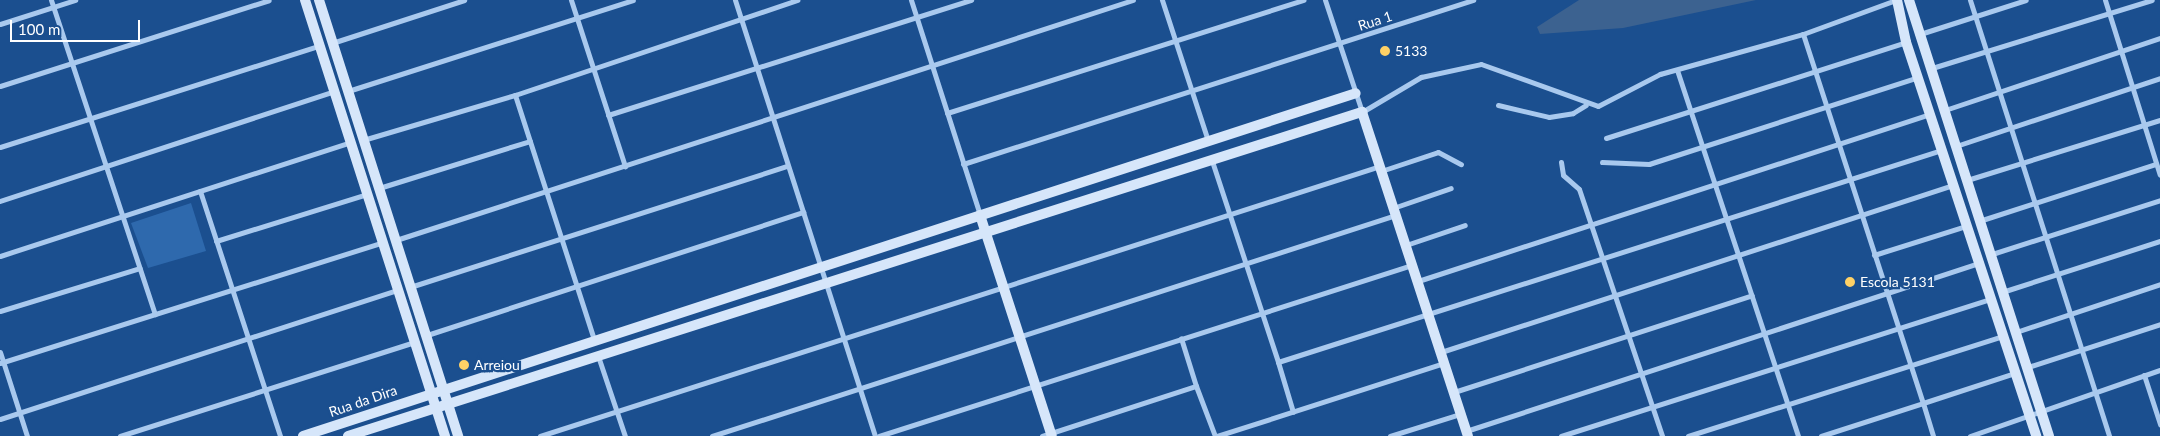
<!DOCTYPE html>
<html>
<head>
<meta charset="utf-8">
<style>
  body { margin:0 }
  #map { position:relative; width:2160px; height:436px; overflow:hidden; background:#1b4f8f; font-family:Lato,sans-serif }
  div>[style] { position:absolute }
  .green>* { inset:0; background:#2e69ad }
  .water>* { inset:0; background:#3c6290 }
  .street>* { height:5px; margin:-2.5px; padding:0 2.5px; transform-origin:2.5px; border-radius:2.5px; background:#a9c9ee }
  .secondary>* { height:10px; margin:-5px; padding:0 5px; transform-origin:5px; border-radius:5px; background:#d6e6fa }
  .dots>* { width:14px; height:14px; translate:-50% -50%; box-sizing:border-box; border:2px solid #1b4f8f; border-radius:50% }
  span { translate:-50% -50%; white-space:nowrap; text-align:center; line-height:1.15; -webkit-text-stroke:4.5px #1b4f8f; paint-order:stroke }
  .street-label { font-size:14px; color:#fff }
  .poi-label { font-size:14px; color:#fff }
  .left { translate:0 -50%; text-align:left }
  .scale { position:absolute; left:10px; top:20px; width:130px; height:22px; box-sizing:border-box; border:2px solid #fff; border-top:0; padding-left:6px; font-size:15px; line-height:18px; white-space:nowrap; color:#fff; -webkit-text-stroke:4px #1b4f8f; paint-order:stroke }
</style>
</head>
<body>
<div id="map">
  <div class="green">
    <i style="clip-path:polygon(191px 203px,206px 251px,148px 268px,131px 223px)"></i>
  </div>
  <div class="water">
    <i style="clip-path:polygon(1579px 0,1756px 0,1623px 28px,1540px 34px,1537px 27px)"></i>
  </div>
  <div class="street">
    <i style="left:51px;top:0;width:331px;rotate:71.7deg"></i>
    <i style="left:571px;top:0;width:175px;rotate:72deg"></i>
    <i style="left:735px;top:0;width:458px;rotate:72.2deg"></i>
    <i style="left:911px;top:0;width:226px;rotate:72.2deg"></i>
    <i style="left:1162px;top:0;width:148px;rotate:71.9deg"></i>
    <i style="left:1325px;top:0;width:118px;rotate:71.7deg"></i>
    <i style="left:1362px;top:112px;width:69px;rotate:-30.7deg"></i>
    <i style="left:1421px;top:77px;width:61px;rotate:-12.2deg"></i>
    <i style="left:1481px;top:64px;width:124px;rotate:19.7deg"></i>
    <i style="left:1598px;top:106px;width:70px;rotate:-27.3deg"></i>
    <i style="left:1660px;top:74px;width:148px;rotate:-15.6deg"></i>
    <i style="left:1803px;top:34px;width:99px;rotate:-20.1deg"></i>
    <i style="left:1970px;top:0;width:458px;rotate:72.3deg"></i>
    <i style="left:2105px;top:0;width:183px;rotate:72.6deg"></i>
    <i style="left:0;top:24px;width:79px;rotate:-17.7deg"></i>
    <i style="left:1803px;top:34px;width:388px;rotate:72deg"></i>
    <i style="left:1923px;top:403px;width:97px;rotate:-18.1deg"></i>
    <i style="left:1920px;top:34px;width:111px;rotate:-17.8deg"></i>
    <i style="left:332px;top:43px;width:139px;rotate:-18deg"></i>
    <i style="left:1932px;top:68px;width:230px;rotate:-17.2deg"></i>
    <i style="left:1677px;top:70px;width:385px;rotate:71.7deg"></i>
    <i style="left:0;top:86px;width:282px;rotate:-17.7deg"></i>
    <i style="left:348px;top:91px;width:299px;rotate:-17.7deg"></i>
    <i style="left:515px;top:95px;width:256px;rotate:72.1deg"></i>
    <i style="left:1498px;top:105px;width:52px;rotate:13.2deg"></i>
    <i style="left:1549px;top:117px;width:24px;rotate:-9deg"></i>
    <i style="left:1573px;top:113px;width:15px;rotate:-32deg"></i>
    <i style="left:1945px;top:110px;width:227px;rotate:-18.5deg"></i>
    <i style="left:947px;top:113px;width:374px;rotate:-17.6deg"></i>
    <i style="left:608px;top:115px;width:381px;rotate:-17.6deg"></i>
    <i style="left:1606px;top:138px;width:315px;rotate:-17.7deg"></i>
    <i style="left:363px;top:140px;width:159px;rotate:-16.5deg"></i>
    <i style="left:515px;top:95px;width:298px;rotate:-18.6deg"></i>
    <i style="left:1956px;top:146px;width:215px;rotate:-18.4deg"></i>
    <i style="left:0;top:147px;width:335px;rotate:-17.6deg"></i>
    <i style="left:1212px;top:161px;width:212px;rotate:71.8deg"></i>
    <i style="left:1278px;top:362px;width:697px;rotate:-17.71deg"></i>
    <i style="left:1561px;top:162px;width:13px;rotate:81deg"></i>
    <i style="left:1563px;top:175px;width:21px;rotate:41deg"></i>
    <i style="left:1579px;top:189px;width:261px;rotate:71.4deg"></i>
    <i style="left:1602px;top:162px;width:47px;rotate:2.4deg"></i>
    <i style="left:1649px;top:164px;width:283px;rotate:-17.9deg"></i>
    <i style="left:963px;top:164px;width:536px;rotate:-17.83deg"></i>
    <i style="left:1381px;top:171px;width:60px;rotate:-18.4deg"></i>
    <i style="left:1438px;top:152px;width:26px;rotate:28deg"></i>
    <i style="left:1967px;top:180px;width:202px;rotate:-17.3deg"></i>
    <i style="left:379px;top:188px;width:158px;rotate:-17.3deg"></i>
    <i style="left:200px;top:191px;width:258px;rotate:71.9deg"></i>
    <i style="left:0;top:201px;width:352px;rotate:-18.2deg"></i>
    <i style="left:1393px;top:208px;width:61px;rotate:-19deg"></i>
    <i style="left:1979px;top:221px;width:186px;rotate:-17.9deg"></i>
    <i style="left:396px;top:240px;width:775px;rotate:-18.04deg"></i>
    <i style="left:216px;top:241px;width:158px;rotate:-17.3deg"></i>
    <i style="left:1406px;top:245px;width:62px;rotate:-18.7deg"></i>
    <i style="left:1874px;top:255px;width:96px;rotate:-17.5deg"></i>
    <i style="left:1989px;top:255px;width:180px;rotate:-17.8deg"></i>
    <i style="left:0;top:256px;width:368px;rotate:-18deg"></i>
    <i style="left:1418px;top:281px;width:539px;rotate:-18.06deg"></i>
    <i style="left:410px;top:287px;width:396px;rotate:-17.8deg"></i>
    <i style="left:2002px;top:292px;width:166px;rotate:-17.9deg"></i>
    <i style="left:0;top:311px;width:146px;rotate:-17.1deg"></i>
    <i style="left:2016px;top:332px;width:152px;rotate:-18.4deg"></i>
    <i style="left:427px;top:335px;width:396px;rotate:-18.1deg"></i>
    <i style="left:0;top:352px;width:88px;rotate:72.2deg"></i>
    <i style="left:1441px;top:352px;width:539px;rotate:-18.06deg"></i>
    <i style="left:598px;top:356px;width:84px;rotate:71.4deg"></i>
    <i style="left:1278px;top:362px;width:52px;rotate:73.3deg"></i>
    <i style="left:0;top:363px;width:402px;rotate:-17.5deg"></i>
    <i style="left:2028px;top:367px;width:139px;rotate:-18deg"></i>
    <i style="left:2144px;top:375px;width:52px;rotate:71.9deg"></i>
    <i style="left:1196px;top:386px;width:53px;rotate:69.2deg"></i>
    <i style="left:1454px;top:392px;width:313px;rotate:-18deg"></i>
    <i style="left:0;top:419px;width:418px;rotate:-18deg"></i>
    <i style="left:1466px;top:431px;width:540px;rotate:-18.13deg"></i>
    <i style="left:120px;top:436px;width:310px;rotate:-17.7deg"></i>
    <i style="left:540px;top:436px;width:882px;rotate:-17.82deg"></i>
    <i style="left:712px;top:436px;width:719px;rotate:-17.91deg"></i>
    <i style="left:879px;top:436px;width:560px;rotate:-17.79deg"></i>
    <i style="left:1042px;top:436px;width:162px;rotate:-18deg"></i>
    <i style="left:1196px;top:386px;width:50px;rotate:-107.4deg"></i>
    <i style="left:1217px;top:436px;width:238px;rotate:-17.8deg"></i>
    <i style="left:1390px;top:436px;width:73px;rotate:-17.4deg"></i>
    <i style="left:1561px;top:436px;width:451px;rotate:-17.7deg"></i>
    <i style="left:1688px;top:436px;width:330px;rotate:-17.6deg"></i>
    <i style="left:1821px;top:436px;width:107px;rotate:-17.9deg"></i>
    <i style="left:1923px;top:403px;width:34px;rotate:73deg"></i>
    <i style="left:1970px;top:436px;width:201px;rotate:-19.2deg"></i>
  </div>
  <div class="secondary">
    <i style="left:305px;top:0;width:458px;rotate:72.2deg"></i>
    <i style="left:319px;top:0;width:458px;rotate:72.3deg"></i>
    <i style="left:1897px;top:0;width:43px;rotate:77.9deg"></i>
    <i style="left:1906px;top:42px;width:415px;rotate:71.7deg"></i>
    <i style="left:1909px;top:0;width:458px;rotate:72.2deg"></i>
    <i style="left:980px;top:215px;width:232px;rotate:72deg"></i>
    <i style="left:303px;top:436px;width:1107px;rotate:-18.04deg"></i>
    <i style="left:348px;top:436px;width:1065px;rotate:-17.72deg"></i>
    <i style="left:1362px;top:112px;width:341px;rotate:71.9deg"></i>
  </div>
  <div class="dots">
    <i style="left:1385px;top:51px;background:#ffd166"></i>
    <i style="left:1850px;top:282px;background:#ffd166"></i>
    <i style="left:464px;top:365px;background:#ffd166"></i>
  </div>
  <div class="street-label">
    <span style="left:1375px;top:21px;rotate:-18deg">Rua 1</span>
    <span style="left:363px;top:401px;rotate:-19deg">Rua da Dira</span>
  </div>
  <div class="poi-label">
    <span class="left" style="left:1395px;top:51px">5133</span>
    <span class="left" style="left:1860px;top:282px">Escola 5131</span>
    <span class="left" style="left:474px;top:365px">Arreiou</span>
  </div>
  <div class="scale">100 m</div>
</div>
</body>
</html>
